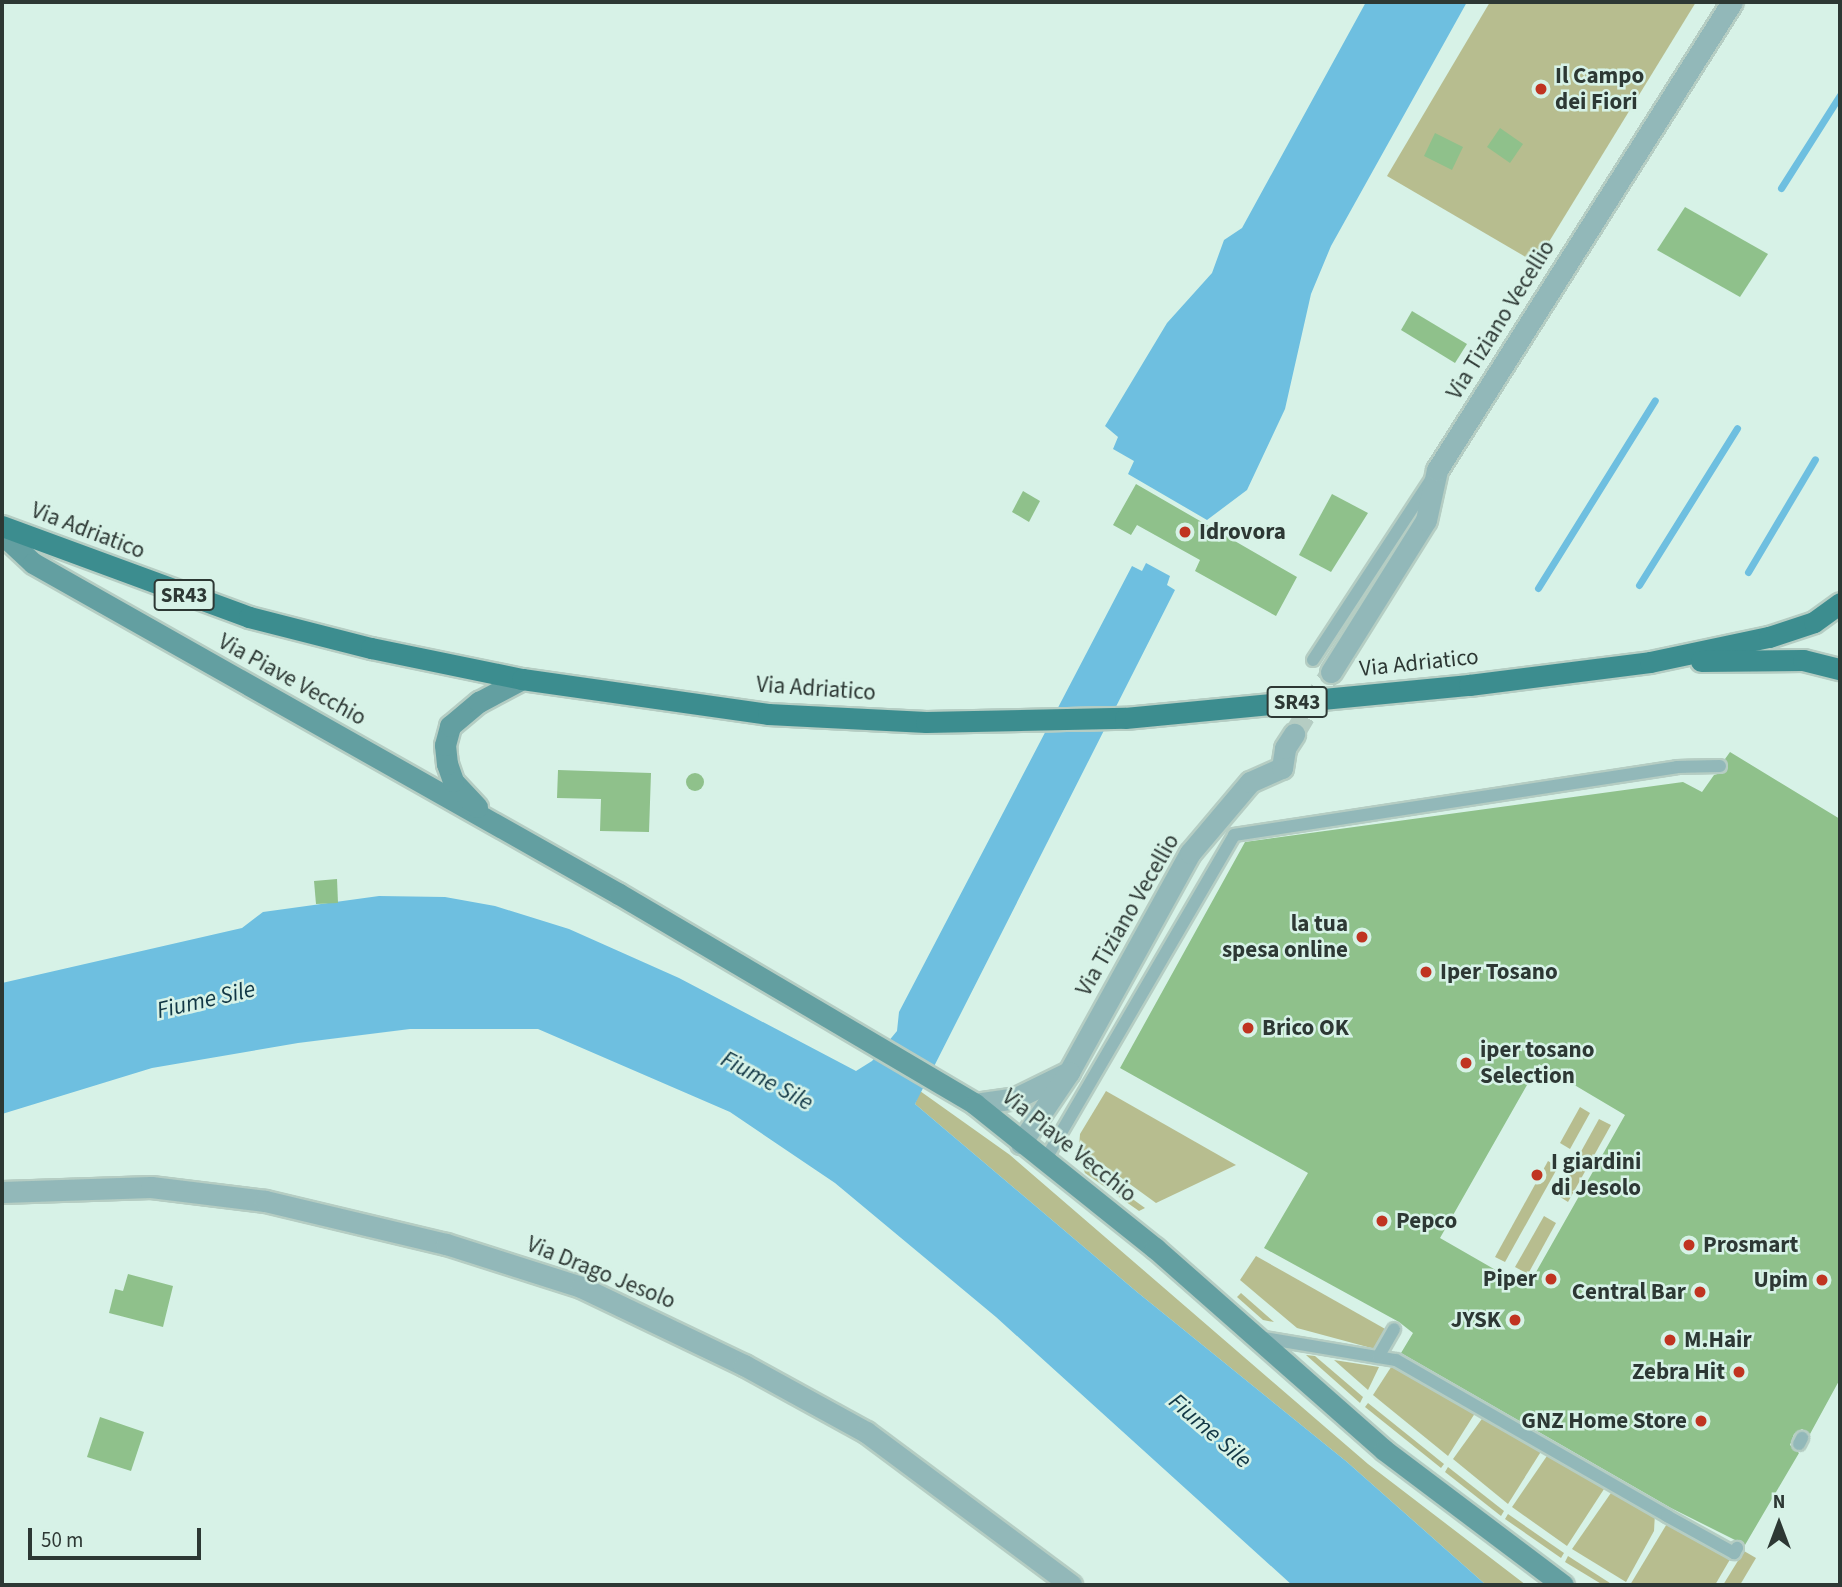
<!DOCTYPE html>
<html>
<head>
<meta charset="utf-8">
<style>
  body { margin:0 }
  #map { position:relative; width:1842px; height:1587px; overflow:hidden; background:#d7f2e7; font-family:"Source Sans 3",sans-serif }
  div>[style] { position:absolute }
  .green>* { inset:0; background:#b7bd8f }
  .water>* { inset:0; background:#6ebfe0 }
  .stream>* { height:7px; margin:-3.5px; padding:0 3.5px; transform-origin:3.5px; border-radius:3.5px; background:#6ebfe0 }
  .building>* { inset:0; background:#8fc18b }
  .round { border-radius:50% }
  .street-tunnel>* { height:21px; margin-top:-10.5px; transform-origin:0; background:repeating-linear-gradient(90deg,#b5cdc3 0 21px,transparent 0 31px) }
  .roads { filter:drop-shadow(2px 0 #b5cdc3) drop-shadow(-2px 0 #b5cdc3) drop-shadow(0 2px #b5cdc3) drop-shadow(0 -2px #b5cdc3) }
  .lane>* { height:12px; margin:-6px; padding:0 6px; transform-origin:6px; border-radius:6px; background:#92b8b9 }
  .street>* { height:21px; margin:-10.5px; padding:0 10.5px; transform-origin:10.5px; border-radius:10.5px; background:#92b8b9 }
  .secondary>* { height:21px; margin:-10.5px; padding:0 10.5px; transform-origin:10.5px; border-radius:10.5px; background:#639fa1 }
  .primary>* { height:21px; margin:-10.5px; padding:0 10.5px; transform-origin:10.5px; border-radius:10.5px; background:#3c8d8f }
  .dots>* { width:19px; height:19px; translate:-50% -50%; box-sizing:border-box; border:4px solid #d7f2e7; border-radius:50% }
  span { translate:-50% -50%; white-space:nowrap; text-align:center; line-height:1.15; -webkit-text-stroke:5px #d7f2e7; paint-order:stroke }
  .shield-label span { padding:2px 5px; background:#d7f2e7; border:2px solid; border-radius:5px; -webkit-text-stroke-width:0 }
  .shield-label { font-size:21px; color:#2d3834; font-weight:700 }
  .poi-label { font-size:23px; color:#2d3834; font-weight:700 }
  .left { translate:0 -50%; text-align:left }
  .right { translate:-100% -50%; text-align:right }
  .street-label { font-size:23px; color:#2d3834 }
  .water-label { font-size:24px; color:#123745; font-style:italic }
  .frame { position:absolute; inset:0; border:4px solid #2d3834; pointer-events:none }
  .north { position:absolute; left:1744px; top:1489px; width:70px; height:70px; -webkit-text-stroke:5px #d7f2e7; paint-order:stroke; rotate:0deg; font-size:19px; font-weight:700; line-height:28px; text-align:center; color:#2d3834 }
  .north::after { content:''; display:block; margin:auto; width:24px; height:32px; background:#2d3834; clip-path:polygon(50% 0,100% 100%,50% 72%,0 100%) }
  .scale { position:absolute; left:28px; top:1528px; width:173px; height:32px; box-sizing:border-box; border:4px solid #2d3834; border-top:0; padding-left:9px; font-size:21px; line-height:24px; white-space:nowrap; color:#2d3834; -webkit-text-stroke:5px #d7f2e7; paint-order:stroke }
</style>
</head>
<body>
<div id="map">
  <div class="green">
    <i style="clip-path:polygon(1490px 2px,1696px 2px,1536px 263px,1387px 176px)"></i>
    <i style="clip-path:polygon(920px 1091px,1010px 1155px,1368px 1464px,1526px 1585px,1486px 1585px,1347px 1462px,1137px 1292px,915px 1104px)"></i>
    <i style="clip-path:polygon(1106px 1091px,1236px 1165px,1156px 1203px,1079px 1147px,1080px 1134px)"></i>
    <i style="clip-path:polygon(1580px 1107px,1590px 1113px,1570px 1149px,1560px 1143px)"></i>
    <i style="clip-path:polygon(1599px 1119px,1611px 1125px,1568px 1202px,1557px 1195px)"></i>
    <i style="clip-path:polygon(1080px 1161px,1145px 1208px,1139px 1211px,1085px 1173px)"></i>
    <i style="clip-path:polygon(1548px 1161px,1558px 1167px,1505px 1262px,1495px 1257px)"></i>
    <i style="clip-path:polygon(1544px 1216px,1556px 1223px,1528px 1274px,1515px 1267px)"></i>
    <i style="clip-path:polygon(1256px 1256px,1387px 1330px,1375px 1349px,1297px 1328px,1240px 1280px)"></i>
    <i style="clip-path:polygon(1241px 1293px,1274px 1322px,1263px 1320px,1237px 1297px)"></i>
    <i style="clip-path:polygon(1306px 1355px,1315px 1356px,1363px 1397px,1360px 1403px)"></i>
    <i style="clip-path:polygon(1334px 1360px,1379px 1367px,1368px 1390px)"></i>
    <i style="clip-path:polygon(1395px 1361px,1477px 1410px,1448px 1456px,1373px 1395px)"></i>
    <i style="clip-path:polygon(1368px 1403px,1444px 1464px,1441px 1468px,1365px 1407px)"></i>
    <i style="clip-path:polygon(1484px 1416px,1542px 1450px,1508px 1504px,1453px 1459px)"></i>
    <i style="clip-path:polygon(1549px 1453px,1606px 1486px,1567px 1546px,1512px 1507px)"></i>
    <i style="clip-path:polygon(1448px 1467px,1504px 1511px,1501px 1516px,1445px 1472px)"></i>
    <i style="clip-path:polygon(1613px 1490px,1655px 1513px,1654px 1531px,1626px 1582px,1572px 1549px)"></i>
    <i style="clip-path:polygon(1508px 1514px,1564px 1553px,1561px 1558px,1505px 1519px)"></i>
    <i style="clip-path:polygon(1668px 1522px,1732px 1556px,1715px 1585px,1630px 1585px)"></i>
    <i style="clip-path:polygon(1744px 1551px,1756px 1558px,1740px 1585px,1723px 1585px)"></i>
    <i style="clip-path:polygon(1568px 1556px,1613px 1585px,1603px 1585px,1565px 1562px)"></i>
  </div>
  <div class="water">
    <i style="clip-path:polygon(1366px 2px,1467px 2px,1331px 246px,1311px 294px,1285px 409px,1247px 490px,1207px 520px,1128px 474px,1134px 461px,1113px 449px,1118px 437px,1105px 426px,1167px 323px,1212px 273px,1224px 240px,1242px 228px)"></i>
    <i style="clip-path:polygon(1146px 563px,1170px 576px,1167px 585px,1175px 590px,915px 1104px,1137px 1292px,1347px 1462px,1486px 1585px,1292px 1585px,996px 1317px,835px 1183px,730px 1112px,538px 1029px,410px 1029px,298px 1043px,152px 1068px,2px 1114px,2px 983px,242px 928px,263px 912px,379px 896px,445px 897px,495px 906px,569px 929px,679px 978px,856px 1071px,872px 1061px,897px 1031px,899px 1012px,1132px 566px,1142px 571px)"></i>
  </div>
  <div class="stream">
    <i style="left:1781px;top:188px;width:110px;rotate:-57.6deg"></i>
    <i style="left:1748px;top:572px;width:131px;rotate:-59.3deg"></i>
    <i style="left:1639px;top:585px;width:185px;rotate:-58deg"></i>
    <i style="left:1538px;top:588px;width:221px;rotate:-58.1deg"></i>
  </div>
  <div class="building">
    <i style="clip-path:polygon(1500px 128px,1523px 144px,1510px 163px,1487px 147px)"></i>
    <i style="clip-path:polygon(1435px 133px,1463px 147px,1452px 170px,1424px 156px)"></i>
    <i style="clip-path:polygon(1685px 207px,1768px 254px,1740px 297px,1657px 250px)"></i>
    <i style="clip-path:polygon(1412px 311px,1467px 344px,1455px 363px,1401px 330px)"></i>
    <i style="clip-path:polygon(1136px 484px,1297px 577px,1276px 616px,1195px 571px,1200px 560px,1137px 525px,1131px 535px,1113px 525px)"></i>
    <i style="clip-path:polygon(1023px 491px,1040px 501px,1029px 522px,1012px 512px)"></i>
    <i style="clip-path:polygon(1332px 494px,1368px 513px,1331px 572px,1299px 555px)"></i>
    <i style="clip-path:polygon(evenodd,1730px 752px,1840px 819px,1840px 1379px,1810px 1434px,1802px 1429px,1794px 1434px,1790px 1445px,1799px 1453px,1745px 1545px,1671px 1508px,1401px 1353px,1413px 1333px,1399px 1322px,1264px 1248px,1308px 1173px,1120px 1068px,1245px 842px,1683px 782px,1702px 792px,1714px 775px,1727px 771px,1725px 759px,1730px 752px,1539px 1064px,1625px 1115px,1527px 1288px,1440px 1238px,1539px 1064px)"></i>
    <i style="clip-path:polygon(558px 770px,651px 773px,649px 832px,600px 831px,601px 799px,557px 798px)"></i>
    <i class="round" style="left:686px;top:773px;width:18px;height:18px"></i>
    <i style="clip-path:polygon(337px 879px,338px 903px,316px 904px,314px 881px)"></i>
    <i style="clip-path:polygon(128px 1274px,173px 1286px,163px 1327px,109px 1313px,115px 1289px,123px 1291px)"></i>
    <i style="clip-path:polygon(100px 1417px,144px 1432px,131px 1471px,87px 1457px)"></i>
  </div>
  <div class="street-tunnel">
    <i style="left:1294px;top:734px;width:72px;rotate:-59.2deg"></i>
  </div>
  <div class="roads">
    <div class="lane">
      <i style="left:1313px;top:660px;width:214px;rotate:-56.8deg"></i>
      <i style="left:1044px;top:1162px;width:378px;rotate:-59.8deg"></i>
      <i style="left:1234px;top:835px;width:448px;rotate:-8.7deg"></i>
      <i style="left:1677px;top:767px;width:43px;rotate:-1.3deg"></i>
      <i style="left:1258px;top:1337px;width:140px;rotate:9.5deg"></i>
      <i style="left:1396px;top:1360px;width:313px;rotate:29.9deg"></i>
      <i style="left:1667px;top:1516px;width:77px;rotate:28.9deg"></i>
      <i style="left:1734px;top:1553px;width:6px;rotate:-59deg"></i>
      <i style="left:1378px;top:1357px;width:32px;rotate:-60deg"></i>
      <i style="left:1799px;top:1444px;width:7px;rotate:-63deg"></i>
    </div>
    <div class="street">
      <i style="left:1331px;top:672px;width:179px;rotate:-58deg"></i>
      <i style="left:1426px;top:520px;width:51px;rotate:-77.6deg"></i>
      <i style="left:1437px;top:470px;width:553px;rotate:-57.78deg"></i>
      <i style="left:1069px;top:1072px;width:250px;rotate:-61.1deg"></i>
      <i style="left:1190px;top:853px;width:93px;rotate:-49.8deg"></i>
      <i style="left:1250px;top:782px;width:35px;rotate:-24deg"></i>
      <i style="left:1282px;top:768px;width:20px;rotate:-81deg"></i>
      <i style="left:1285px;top:748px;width:17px;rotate:-57deg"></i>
      <i style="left:975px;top:1104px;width:41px;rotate:-8.3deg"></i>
      <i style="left:1016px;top:1098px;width:59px;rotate:-26.1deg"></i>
      <i style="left:1069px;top:1072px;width:86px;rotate:124.1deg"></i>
      <i style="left:2px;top:1192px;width:149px;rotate:-1.9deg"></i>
      <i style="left:151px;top:1187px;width:115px;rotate:7deg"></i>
      <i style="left:265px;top:1201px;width:186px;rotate:13.4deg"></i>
      <i style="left:446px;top:1244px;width:142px;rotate:17.7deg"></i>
      <i style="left:581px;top:1287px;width:181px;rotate:25.6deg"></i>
      <i style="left:744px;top:1365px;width:139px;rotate:28.8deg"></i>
      <i style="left:866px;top:1432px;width:256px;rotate:36.7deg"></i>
    </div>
    <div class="secondary">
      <i style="left:2px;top:534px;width:42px;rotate:43.1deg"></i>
      <i style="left:33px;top:563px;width:673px;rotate:29.46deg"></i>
      <i style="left:619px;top:894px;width:413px;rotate:30.5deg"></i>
      <i style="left:975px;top:1104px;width:231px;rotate:38.7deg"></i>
      <i style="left:1155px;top:1248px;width:305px;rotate:41.4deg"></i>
      <i style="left:1384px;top:1450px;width:224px;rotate:37deg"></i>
      <i style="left:477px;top:807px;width:35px;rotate:-133deg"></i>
      <i style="left:453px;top:781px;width:18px;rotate:-109deg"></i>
      <i style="left:447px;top:764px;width:19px;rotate:-96deg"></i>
      <i style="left:445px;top:745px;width:20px;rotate:-75deg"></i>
      <i style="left:450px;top:726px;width:38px;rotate:-40deg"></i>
      <i style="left:479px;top:702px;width:49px;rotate:-28.1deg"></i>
    </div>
    <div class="primary">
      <i style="left:2px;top:526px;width:263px;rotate:20.2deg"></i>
      <i style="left:249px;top:617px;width:126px;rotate:14.3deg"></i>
      <i style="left:371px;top:648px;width:154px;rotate:11.6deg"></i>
      <i style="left:522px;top:679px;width:248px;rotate:8.1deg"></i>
      <i style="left:768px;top:714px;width:158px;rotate:2.9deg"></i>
      <i style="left:926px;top:722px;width:199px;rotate:-1.2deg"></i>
      <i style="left:1125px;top:718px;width:346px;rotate:-5.5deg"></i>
      <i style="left:1469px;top:685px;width:182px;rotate:-7.2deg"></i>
      <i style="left:1650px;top:662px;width:122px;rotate:-11.9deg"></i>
      <i style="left:1769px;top:637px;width:47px;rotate:-18.4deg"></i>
      <i style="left:1814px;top:622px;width:32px;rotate:-36deg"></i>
      <i style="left:1701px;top:661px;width:102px;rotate:-0.6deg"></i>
      <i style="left:1803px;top:660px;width:38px;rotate:14deg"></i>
    </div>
  </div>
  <div class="dots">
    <i style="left:1541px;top:89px;background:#c03421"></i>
    <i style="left:1185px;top:532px;background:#c03421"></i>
    <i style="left:1362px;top:937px;background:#c03421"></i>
    <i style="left:1426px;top:972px;background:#c03421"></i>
    <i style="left:1248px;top:1028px;background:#c03421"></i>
    <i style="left:1466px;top:1063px;background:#c03421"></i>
    <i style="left:1537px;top:1175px;background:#c03421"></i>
    <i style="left:1382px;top:1221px;background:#c03421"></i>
    <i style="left:1689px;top:1245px;background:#c03421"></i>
    <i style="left:1551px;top:1279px;background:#c03421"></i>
    <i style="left:1822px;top:1280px;background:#c03421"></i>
    <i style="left:1700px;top:1292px;background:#c03421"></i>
    <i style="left:1515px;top:1320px;background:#c03421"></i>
    <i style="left:1670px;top:1340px;background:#c03421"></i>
    <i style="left:1739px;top:1372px;background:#c03421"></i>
    <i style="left:1701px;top:1421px;background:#c03421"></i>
  </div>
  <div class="shield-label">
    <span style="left:184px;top:595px">SR43</span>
    <span style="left:1297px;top:702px">SR43</span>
  </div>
  <div class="poi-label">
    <span class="left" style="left:1555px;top:89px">Il Campo<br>dei Fiori</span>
    <span class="left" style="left:1199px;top:532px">Idrovora</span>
    <span class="right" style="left:1348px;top:937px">la tua<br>spesa online</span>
    <span class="left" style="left:1440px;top:972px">Iper Tosano</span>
    <span class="left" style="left:1262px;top:1028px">Brico OK</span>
    <span class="left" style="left:1480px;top:1063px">iper tosano<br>Selection</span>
    <span class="left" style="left:1551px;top:1175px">I giardini<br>di Jesolo</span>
    <span class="left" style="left:1396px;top:1221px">Pepco</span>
    <span class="left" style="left:1703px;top:1245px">Prosmart</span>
    <span class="right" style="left:1537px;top:1279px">Piper</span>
    <span class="right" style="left:1808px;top:1280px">Upim</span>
    <span class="right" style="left:1686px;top:1292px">Central Bar</span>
    <span class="right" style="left:1501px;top:1320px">JYSK</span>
    <span class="left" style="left:1684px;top:1340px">M.Hair</span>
    <span class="right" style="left:1725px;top:1372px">Zebra Hit</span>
    <span class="right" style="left:1687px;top:1421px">GNZ Home Store</span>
  </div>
  <div class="street-label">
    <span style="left:1501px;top:320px;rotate:-58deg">Via Tiziano Vecellio</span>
    <span style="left:88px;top:531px;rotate:21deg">Via Adriatico</span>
    <span style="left:1419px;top:663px;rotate:-6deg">Via Adriatico</span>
    <span style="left:292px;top:680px;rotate:29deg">Via Piave Vecchio</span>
    <span style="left:816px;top:689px;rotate:4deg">Via Adriatico</span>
    <span style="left:1128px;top:915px;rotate:-60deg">Via Tiziano Vecellio</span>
    <span style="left:1069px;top:1146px;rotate:39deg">Via Piave Vecchio</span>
    <span style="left:601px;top:1273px;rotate:22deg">Via Drago Jesolo</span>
  </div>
  <div class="water-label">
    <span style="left:206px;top:1000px;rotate:-13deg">Fiume Sile</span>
    <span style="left:767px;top:1081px;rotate:28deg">Fiume Sile</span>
    <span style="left:1210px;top:1431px;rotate:41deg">Fiume Sile</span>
  </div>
  <div class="frame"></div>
  <div class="north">N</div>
  <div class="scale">50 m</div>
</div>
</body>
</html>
